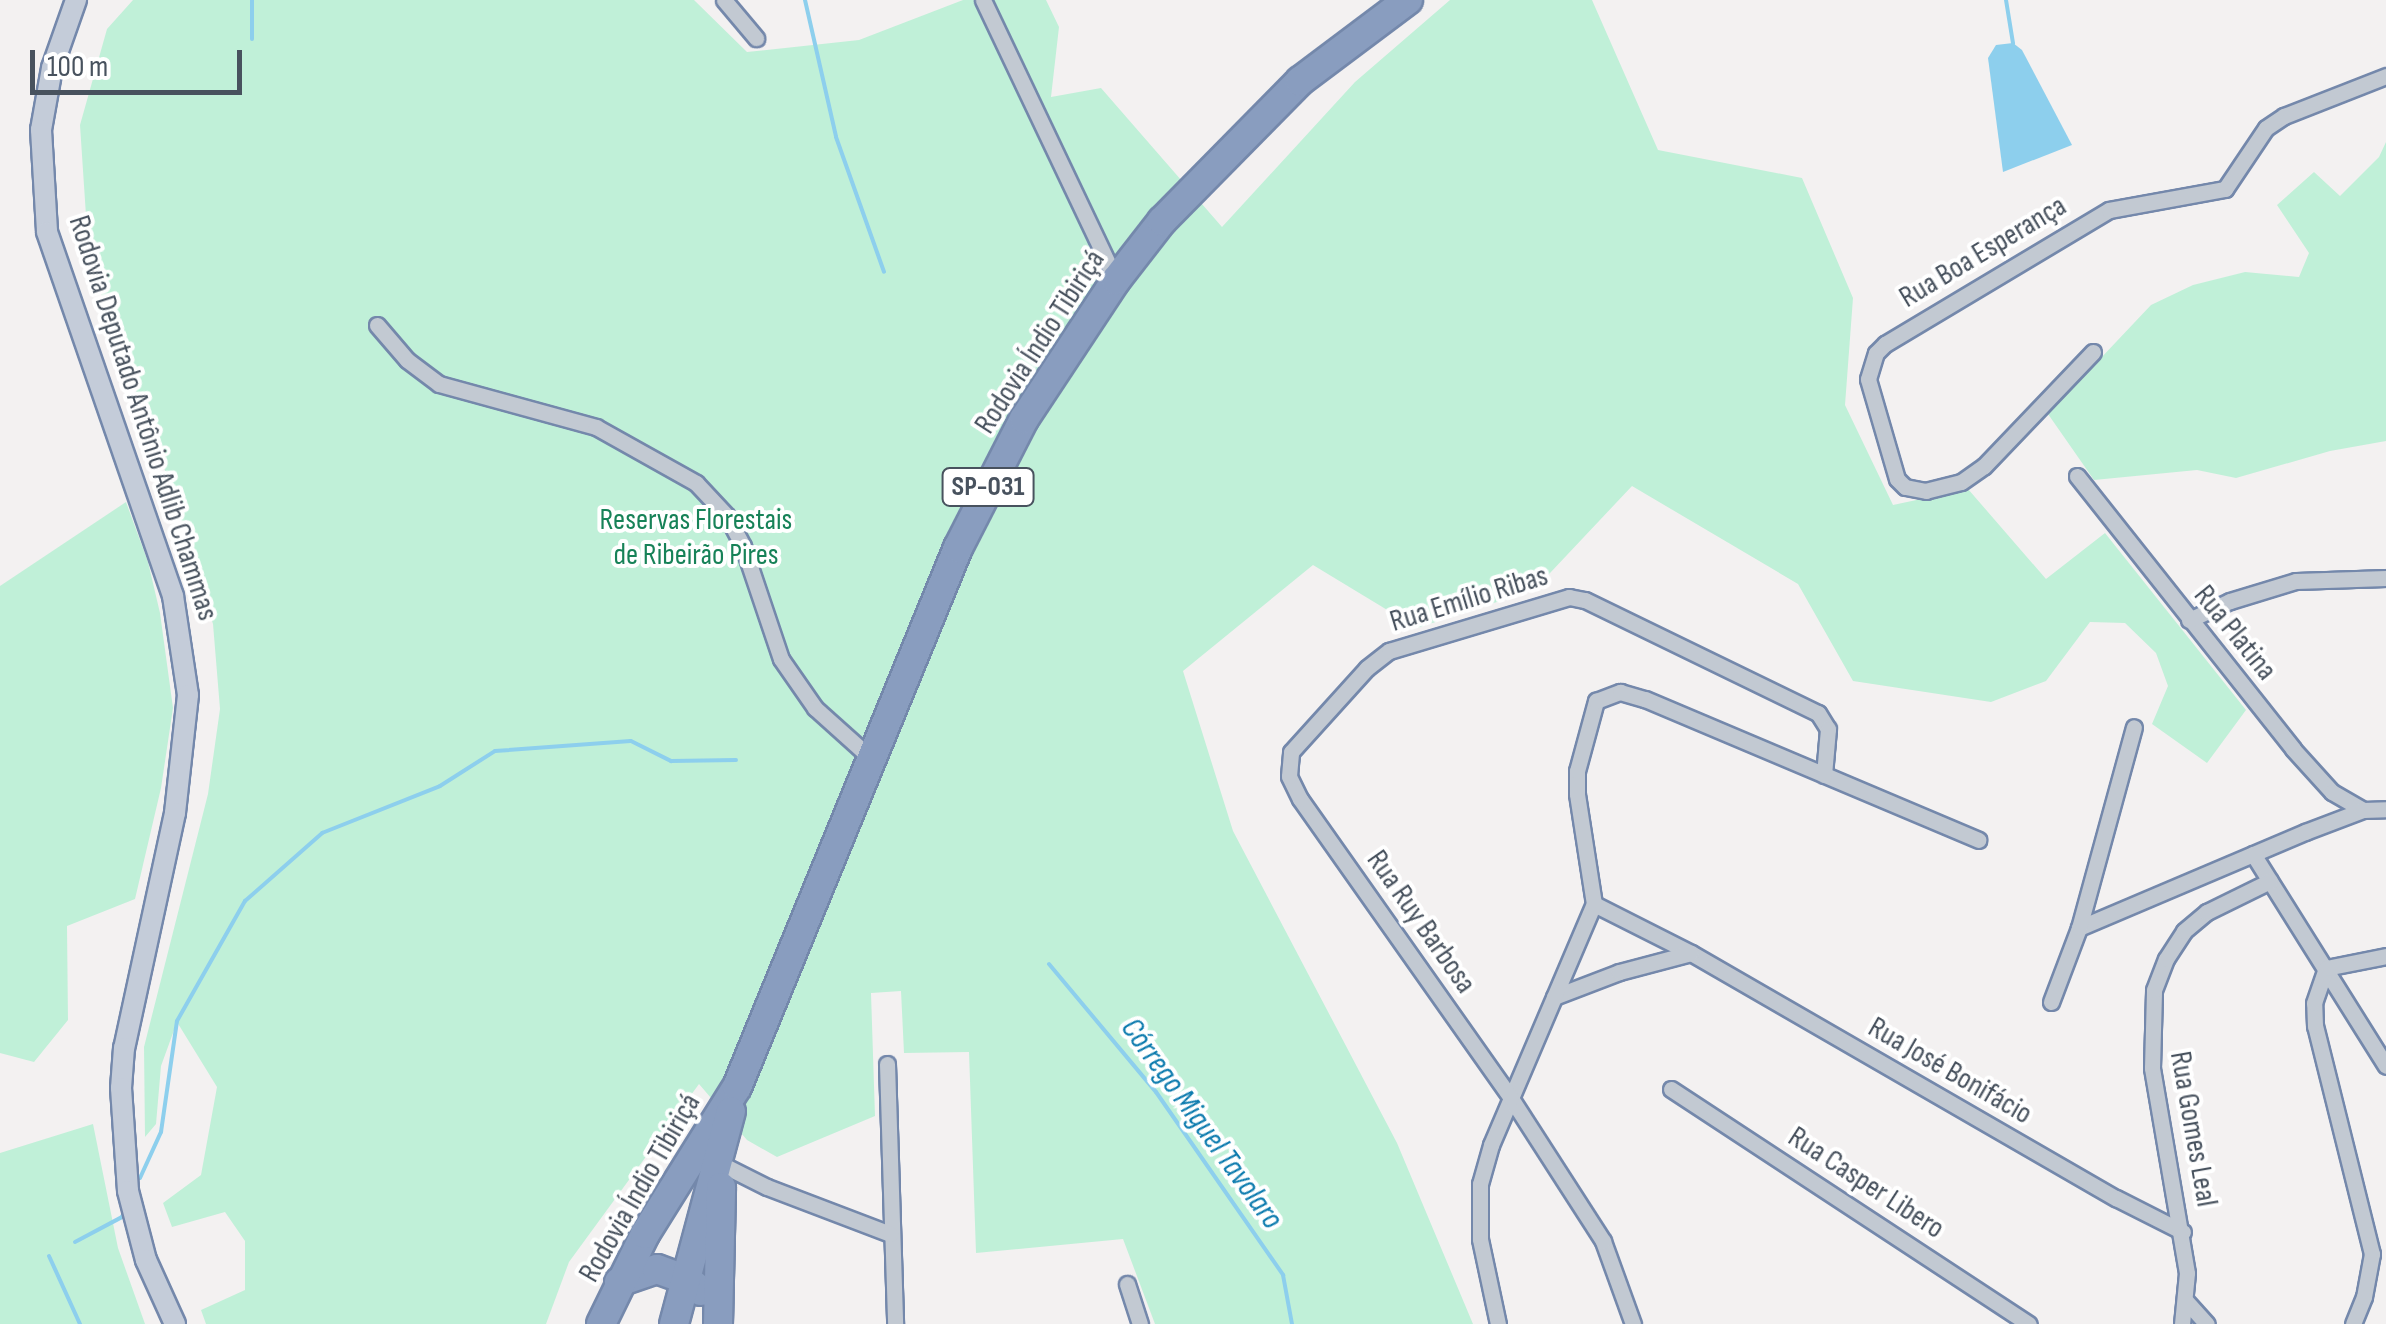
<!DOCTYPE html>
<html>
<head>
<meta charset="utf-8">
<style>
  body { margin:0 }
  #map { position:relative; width:2386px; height:1324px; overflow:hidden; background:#f3f1f1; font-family:"Sofia Sans Condensed",sans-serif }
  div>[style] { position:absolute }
  .green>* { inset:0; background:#c0f0d8 }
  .water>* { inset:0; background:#8dcfed }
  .stream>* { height:4px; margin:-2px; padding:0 2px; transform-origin:2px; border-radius:2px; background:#8dcfed }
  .roads { filter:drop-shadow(2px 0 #7488ab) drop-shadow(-2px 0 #7488ab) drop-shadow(0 2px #7488ab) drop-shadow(0 -2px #7488ab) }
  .street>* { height:15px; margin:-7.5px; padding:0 7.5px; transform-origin:7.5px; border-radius:7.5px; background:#c2c9d2 }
  .secondary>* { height:20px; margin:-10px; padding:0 10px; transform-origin:10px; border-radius:10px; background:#c4ccd9 }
  .highway>* { height:28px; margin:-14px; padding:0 14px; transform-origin:14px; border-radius:14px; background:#899dbf }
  span { translate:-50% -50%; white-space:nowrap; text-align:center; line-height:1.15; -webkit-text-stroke:8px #fff; paint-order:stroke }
  .shield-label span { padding:2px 8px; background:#fff; border:2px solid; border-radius:8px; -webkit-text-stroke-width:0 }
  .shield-label { font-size:28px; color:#48525e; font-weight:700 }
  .street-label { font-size:30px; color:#48525e }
  .park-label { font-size:30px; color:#178258 }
  .water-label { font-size:32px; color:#0c7bae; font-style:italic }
  .scale { position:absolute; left:30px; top:50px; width:212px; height:45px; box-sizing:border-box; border:5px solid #48525e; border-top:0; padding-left:12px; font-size:30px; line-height:35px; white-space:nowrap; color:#48525e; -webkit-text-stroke:8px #fff; paint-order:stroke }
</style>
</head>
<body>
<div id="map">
  <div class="green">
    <i style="clip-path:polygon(133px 0,694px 0,747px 52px,859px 40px,963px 0,1046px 0,1059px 27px,1051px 97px,1101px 88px,1222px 227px,1355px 82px,1450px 0,1592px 0,1658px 150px,1802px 178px,1853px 298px,1845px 405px,1893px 505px,1968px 489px,2046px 579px,2105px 533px,2246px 710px,2207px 763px,2152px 724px,2168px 686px,2156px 653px,2125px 623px,2090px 622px,2046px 681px,1991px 702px,1853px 681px,1798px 584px,1632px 486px,1534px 590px,1417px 628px,1313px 565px,1183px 671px,1233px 831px,1397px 1143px,1473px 1324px,1155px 1324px,1123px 1239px,976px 1253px,969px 1052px,904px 1053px,901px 991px,871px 993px,875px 1116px,777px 1157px,747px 1140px,699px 1084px,569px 1262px,546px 1324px,206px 1324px,201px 1310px,245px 1290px,245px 1241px,225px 1212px,172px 1227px,163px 1203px,201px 1175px,217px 1087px,177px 1022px,161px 1066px,156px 1124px,145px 1137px,144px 1047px,208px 794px,220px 709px,213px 624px,171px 487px,89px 261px,80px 125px,107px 29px)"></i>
    <i style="clip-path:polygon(2386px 142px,2386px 441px,2330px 451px,2236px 478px,2197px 470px,2094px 480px,2048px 414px,2151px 305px,2193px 285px,2245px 272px,2299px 277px,2309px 253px,2277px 205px,2314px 172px,2340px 196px,2379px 157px)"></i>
    <i style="clip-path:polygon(126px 502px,148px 562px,160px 613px,173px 708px,161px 788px,135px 899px,67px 926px,68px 1020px,34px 1062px,0 1053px,0 586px)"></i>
    <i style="clip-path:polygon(93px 1124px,118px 1248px,145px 1324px,0 1324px,0 1153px)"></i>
  </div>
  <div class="water">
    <i style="clip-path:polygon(2013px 43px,2022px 50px,2072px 145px,2003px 172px,1988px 58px,1996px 45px)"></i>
  </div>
  <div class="stream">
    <i style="left:252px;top:0;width:39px;rotate:90deg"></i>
    <i style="left:805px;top:0;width:140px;rotate:77.2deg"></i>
    <i style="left:836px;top:137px;width:143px;rotate:70.4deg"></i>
    <i style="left:2006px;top:0;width:44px;rotate:80.8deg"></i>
    <i style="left:1049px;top:964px;width:167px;rotate:50.1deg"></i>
    <i style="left:1156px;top:1092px;width:223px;rotate:55.2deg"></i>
    <i style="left:1283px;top:1275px;width:50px;rotate:79.6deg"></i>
    <i style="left:140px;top:1178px;width:51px;rotate:-65.5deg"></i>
    <i style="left:161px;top:1132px;width:112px;rotate:-81.8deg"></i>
    <i style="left:177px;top:1021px;width:138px;rotate:-60.5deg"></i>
    <i style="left:245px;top:901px;width:103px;rotate:-41.4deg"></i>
    <i style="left:322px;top:833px;width:127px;rotate:-21.7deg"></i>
    <i style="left:440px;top:786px;width:65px;rotate:-32.5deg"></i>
    <i style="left:495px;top:751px;width:136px;rotate:-4.2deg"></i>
    <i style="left:631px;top:741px;width:45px;rotate:26.6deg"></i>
    <i style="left:671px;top:761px;width:65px;rotate:-0.9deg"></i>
    <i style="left:75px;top:1242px;width:53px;rotate:-28deg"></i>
    <i style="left:122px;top:1217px;width:8px;rotate:-67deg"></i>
    <i style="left:49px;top:1256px;width:75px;rotate:65.5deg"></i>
  </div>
  <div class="roads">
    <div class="street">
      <i style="left:724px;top:0;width:50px;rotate:49.9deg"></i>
      <i style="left:983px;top:0;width:310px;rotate:64.6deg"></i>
      <i style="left:377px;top:325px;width:46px;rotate:49.4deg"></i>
      <i style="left:407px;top:360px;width:40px;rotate:37deg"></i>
      <i style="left:439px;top:384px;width:163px;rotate:15.3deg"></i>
      <i style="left:596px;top:427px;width:115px;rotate:29.2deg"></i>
      <i style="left:696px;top:483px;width:45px;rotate:46.8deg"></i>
      <i style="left:727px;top:516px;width:34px;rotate:62deg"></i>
      <i style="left:743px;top:546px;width:119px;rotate:71.4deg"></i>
      <i style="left:781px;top:659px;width:60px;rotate:55.2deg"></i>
      <i style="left:815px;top:708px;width:78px;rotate:41.9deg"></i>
      <i style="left:2093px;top:352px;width:158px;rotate:133.7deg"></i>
      <i style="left:1984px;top:466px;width:28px;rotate:145deg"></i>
      <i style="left:1961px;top:482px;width:36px;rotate:166deg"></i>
      <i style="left:1926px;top:491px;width:21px;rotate:-169deg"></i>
      <i style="left:1905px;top:487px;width:11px;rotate:-135deg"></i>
      <i style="left:1897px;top:479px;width:104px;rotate:-106.2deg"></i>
      <i style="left:1868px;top:379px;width:27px;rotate:-73deg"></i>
      <i style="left:1876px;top:353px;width:13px;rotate:-45deg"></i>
      <i style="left:1885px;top:344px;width:261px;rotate:-30.9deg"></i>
      <i style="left:2109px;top:210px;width:118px;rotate:-10.3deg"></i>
      <i style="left:2225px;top:189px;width:73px;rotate:-56.1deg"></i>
      <i style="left:2266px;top:128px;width:22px;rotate:-34deg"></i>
      <i style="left:2284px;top:116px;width:110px;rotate:-21.4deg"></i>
      <i style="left:2077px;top:476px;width:348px;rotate:51.6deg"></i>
      <i style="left:2293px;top:749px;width:58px;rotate:47.8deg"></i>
      <i style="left:2332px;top:792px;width:36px;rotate:30deg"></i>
      <i style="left:2189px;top:620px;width:45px;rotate:-24.9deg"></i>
      <i style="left:2230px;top:601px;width:69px;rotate:-16.9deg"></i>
      <i style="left:2296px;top:581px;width:90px;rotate:-1.9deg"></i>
      <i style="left:2253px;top:854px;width:250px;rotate:57.9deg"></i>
      <i style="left:1594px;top:904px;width:109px;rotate:26.8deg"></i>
      <i style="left:1691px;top:953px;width:491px;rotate:30deg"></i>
      <i style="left:2116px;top:1198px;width:75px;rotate:26.9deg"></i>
      <i style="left:2079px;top:928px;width:246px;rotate:-23deg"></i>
      <i style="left:2305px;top:832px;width:62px;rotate:-20.8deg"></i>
      <i style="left:2363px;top:810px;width:23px;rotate:-2deg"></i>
      <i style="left:1554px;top:997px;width:70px;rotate:-21deg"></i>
      <i style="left:1619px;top:972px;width:74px;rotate:-14.8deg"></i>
      <i style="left:2051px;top:1002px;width:79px;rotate:-69.3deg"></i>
      <i style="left:2079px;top:928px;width:208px;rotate:-74.7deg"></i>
      <i style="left:887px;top:1064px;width:260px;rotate:88.2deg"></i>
      <i style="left:1671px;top:1089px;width:428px;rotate:33.3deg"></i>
      <i style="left:723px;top:1165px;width:49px;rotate:26.6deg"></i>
      <i style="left:767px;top:1187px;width:132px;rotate:20.9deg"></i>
      <i style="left:1127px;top:1284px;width:42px;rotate:72deg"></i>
      <i style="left:2186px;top:1301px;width:31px;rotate:48deg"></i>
      <i style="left:1498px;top:1324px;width:87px;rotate:-102deg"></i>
      <i style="left:1480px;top:1239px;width:55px;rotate:-90deg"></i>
      <i style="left:1480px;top:1184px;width:41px;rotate:-74.2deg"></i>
      <i style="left:1491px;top:1145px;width:262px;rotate:-66.9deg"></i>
      <i style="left:1594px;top:904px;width:111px;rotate:-98.8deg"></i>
      <i style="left:1577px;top:794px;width:23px;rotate:-90deg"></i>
      <i style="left:1577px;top:771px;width:73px;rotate:-74.8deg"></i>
      <i style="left:1596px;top:701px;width:26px;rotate:-21deg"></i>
      <i style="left:1620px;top:692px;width:26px;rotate:16deg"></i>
      <i style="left:1645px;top:699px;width:362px;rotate:22.9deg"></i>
      <i style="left:1633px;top:1324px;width:88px;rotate:-109.9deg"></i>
      <i style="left:1603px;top:1241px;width:170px;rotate:-122.8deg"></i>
      <i style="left:1511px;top:1098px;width:366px;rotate:-125.2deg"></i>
      <i style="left:1300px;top:799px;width:25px;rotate:-116deg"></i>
      <i style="left:1289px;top:776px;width:24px;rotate:-85deg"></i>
      <i style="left:1291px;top:752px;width:113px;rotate:-47.9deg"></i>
      <i style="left:1367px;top:668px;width:28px;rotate:-38deg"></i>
      <i style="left:1389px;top:651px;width:188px;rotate:-16.7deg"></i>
      <i style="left:1569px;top:597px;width:16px;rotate:11deg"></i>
      <i style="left:1585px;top:600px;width:259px;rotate:25.9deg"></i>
      <i style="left:1818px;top:713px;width:19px;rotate:58deg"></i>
      <i style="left:1828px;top:729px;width:46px;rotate:95deg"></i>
      <i style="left:2182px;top:1324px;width:51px;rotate:-84.4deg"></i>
      <i style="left:2187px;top:1273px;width:208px;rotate:-99.7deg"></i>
      <i style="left:2152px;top:1068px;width:78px;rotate:-88.5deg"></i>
      <i style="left:2154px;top:990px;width:33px;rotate:-69deg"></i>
      <i style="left:2166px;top:959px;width:33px;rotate:-57deg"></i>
      <i style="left:2184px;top:931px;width:30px;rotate:-40deg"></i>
      <i style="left:2207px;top:912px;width:70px;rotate:-26.2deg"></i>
      <i style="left:2353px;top:1324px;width:29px;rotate:-68deg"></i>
      <i style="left:2364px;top:1297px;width:44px;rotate:-79.5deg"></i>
      <i style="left:2372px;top:1254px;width:235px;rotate:-104deg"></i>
      <i style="left:2315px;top:1026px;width:23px;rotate:-92deg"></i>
      <i style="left:2314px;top:1003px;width:37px;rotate:-71deg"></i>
      <i style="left:2326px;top:968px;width:61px;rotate:-11.3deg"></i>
    </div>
    <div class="secondary">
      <i style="left:76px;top:0;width:72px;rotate:109.4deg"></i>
      <i style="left:52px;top:68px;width:63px;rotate:100.1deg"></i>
      <i style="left:41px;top:130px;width:102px;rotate:86.6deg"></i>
      <i style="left:47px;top:232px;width:385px;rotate:70.9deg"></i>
      <i style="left:173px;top:596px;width:100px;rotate:81.4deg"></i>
      <i style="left:188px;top:695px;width:119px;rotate:96.3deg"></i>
      <i style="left:175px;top:813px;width:240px;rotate:102.2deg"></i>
      <i style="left:124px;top:1048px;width:40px;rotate:94.3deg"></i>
      <i style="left:121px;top:1088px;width:103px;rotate:86.1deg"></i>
      <i style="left:128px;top:1191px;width:71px;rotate:75.4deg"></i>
      <i style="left:146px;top:1260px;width:70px;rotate:65.6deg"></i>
    </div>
    <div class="highway">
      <i style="left:619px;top:1282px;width:40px;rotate:-18.9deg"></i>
      <i style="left:657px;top:1269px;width:33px;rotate:20deg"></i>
      <i style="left:688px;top:1280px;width:17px;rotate:40deg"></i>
      <i style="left:601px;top:1324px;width:100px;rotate:-63.9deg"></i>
      <i style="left:645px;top:1234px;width:173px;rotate:-58deg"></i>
      <i style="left:737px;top:1087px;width:583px;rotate:-67.71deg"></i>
      <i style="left:958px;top:548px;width:145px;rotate:-62.9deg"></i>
      <i style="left:1024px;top:419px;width:167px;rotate:-56.5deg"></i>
      <i style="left:1116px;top:280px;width:75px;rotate:-52.1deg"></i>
      <i style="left:1162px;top:221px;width:197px;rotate:-45.4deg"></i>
      <i style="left:1300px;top:81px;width:135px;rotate:-36.9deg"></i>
      <i style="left:674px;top:1324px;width:220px;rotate:-75deg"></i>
      <i style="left:718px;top:1324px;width:137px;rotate:-88.7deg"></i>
    </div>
  </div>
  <div class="shield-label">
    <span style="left:988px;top:487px">SP-031</span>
  </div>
  <div class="street-label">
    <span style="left:1983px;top:252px;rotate:-31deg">Rua Boa Esperança</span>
    <span style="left:1040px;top:342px;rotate:-57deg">Rodovia Índio Tibiriçá</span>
    <span style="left:143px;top:418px;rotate:72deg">Rodovia Deputado Antônio Adlib Chammas</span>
    <span style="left:1469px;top:599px;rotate:-17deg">Rua Emílio Ribas</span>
    <span style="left:2235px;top:633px;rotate:51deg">Rua Platina</span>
    <span style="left:1421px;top:922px;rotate:55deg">Rua Ruy Barbosa</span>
    <span style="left:1950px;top:1071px;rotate:30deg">Rua José Bonifácio</span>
    <span style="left:2193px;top:1129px;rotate:80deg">Rua Gomes Leal</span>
    <span style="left:1866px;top:1183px;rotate:33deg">Rua Casper Libero</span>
    <span style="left:640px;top:1188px;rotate:-60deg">Rodovia Índio Tibiriçá</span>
  </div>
  <div class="park-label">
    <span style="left:696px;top:537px">Reservas Florestais<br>de Ribeirão Pires</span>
  </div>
  <div class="water-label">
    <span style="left:1201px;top:1124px;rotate:54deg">Córrego Miguel Tavolaro</span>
  </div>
  <div class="scale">100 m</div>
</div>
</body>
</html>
